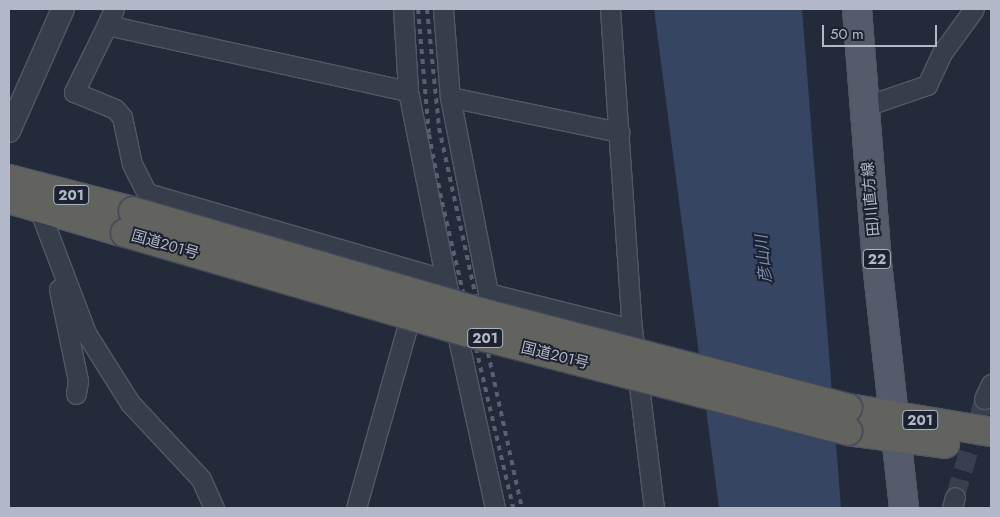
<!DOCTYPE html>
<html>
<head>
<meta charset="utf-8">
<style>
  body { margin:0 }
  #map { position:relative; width:1000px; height:517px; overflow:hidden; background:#232b3b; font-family:Jost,"Noto Sans JP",sans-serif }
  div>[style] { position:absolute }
  .water>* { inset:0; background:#364562 }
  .minor-tunnel>* { height:19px; margin-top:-9.5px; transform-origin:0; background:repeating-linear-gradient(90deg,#384050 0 19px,transparent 0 28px) }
  .roads { filter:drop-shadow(1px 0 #525866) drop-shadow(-1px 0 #525866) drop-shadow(0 1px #525866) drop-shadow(0 -1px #525866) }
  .minor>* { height:19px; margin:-9.5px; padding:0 9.5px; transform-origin:9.5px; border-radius:9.5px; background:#363d4b }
  .tertiary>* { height:22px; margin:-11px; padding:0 11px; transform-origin:11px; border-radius:11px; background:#363d4b }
  .primary>* { height:28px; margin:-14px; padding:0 14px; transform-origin:14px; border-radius:14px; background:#545c6b }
  .trunk>* { height:28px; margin:-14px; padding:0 14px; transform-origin:14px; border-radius:14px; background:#62625f }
  .rail>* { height:4px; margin-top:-2px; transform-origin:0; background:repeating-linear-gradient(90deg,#586172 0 5px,transparent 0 10px) }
  .bridges { filter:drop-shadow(1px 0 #424856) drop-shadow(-1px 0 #424856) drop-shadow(0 1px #424856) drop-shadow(0 -1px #424856) }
  .trunk-bridge>* { height:28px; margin:-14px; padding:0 14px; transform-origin:14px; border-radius:14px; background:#62625f }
  span { translate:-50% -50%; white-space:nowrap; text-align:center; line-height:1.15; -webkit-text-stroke:4px #1c2230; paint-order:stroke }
  .shield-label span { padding:1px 4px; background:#1c2230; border:1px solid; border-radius:4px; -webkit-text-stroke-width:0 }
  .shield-label { font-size:14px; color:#b2b8c7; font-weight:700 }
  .street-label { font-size:15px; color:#b2b8c7 }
  .water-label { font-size:16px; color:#7a8caf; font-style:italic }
  .frame { position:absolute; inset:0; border:10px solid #b2b8c7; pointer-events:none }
  .scale { position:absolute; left:822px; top:25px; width:115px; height:22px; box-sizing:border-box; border:2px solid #b2b8c7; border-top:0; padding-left:6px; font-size:15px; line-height:18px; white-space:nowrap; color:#b2b8c7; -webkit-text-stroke:4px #1c2230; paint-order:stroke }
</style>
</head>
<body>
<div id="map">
  <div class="water">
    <i style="clip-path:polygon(654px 9px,802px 9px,841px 508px,719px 508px)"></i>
  </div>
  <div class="minor-tunnel">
    <i style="left:955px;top:497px;width:102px;rotate:-73.5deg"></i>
  </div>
  <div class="roads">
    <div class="minor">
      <i style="left:114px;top:9px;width:17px;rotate:114deg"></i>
      <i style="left:107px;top:25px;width:308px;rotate:12.4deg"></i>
      <i style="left:403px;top:9px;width:82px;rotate:86.5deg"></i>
      <i style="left:408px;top:91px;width:204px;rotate:78.7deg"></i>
      <i style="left:443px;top:9px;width:88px;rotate:85.5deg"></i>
      <i style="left:450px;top:97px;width:173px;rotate:11.7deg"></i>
      <i style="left:610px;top:9px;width:321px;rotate:86.1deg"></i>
      <i style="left:632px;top:329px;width:180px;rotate:83deg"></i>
      <i style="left:107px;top:25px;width:75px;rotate:116.2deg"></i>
      <i style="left:74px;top:92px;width:44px;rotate:22.5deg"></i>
      <i style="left:115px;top:109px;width:11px;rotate:49deg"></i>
      <i style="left:122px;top:117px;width:48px;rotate:78deg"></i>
      <i style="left:132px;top:164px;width:33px;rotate:63deg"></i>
      <i style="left:147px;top:193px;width:311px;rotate:16.2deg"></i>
      <i style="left:450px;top:97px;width:200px;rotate:79deg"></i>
      <i style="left:488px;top:293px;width:148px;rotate:14deg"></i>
      <i style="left:863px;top:107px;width:68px;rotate:-19deg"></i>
      <i style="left:927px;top:85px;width:35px;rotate:-65deg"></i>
      <i style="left:942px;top:53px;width:54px;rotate:-54deg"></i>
      <i style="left:39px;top:209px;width:133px;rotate:69.2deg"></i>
      <i style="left:86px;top:333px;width:83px;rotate:57.8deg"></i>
      <i style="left:130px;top:403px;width:104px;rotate:46.9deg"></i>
      <i style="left:201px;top:479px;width:32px;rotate:66deg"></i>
      <i style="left:59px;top:289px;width:94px;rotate:78.3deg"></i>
      <i style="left:78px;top:381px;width:13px;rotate:99deg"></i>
      <i style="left:454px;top:320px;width:192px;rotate:77.7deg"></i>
      <i style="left:984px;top:399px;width:17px;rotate:-65deg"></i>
      <i style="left:356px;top:508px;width:187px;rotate:-74.2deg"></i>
      <i style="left:952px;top:508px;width:11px;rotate:-75deg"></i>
    </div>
    <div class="tertiary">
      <i style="left:9px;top:131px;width:133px;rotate:-66.1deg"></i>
    </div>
    <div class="primary">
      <i style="left:857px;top:9px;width:255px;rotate:85.5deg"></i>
      <i style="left:877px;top:263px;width:246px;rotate:83.7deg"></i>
    </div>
    <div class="trunk">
      <i style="left:9px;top:179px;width:128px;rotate:14.5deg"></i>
      <i style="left:9px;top:199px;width:121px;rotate:16.3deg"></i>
      <i style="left:848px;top:408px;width:145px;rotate:9.5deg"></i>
      <i style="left:848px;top:431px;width:98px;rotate:7.6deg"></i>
    </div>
  </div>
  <div class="rail">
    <i style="left:418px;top:9px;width:125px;rotate:85deg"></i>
    <i style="left:429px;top:134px;width:69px;rotate:79.2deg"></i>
    <i style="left:442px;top:202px;width:314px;rotate:76.9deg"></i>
    <i style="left:427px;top:9px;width:120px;rotate:84.2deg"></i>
    <i style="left:439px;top:128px;width:389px;rotate:77.7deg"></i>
  </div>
  <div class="bridges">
    <div class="trunk-bridge">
      <i style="left:133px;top:211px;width:370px;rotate:16.2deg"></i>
      <i style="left:488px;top:314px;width:372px;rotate:14.6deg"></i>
      <i style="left:125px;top:233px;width:374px;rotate:16.2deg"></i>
      <i style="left:484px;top:337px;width:376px;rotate:14.5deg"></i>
    </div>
  </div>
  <div class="shield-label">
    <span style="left:71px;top:195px">201</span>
    <span style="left:877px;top:259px">22</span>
    <span style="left:485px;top:338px">201</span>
    <span style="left:920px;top:420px">201</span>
  </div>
  <div class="street-label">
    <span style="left:871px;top:199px;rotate:-95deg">田川直方線</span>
    <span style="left:165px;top:245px;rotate:16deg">国道201号</span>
    <span style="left:555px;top:356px;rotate:14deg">国道201号</span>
  </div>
  <div class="water-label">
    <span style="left:764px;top:259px;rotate:-95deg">彦山川</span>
  </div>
  <div class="frame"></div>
  <div class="scale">50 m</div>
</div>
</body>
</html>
